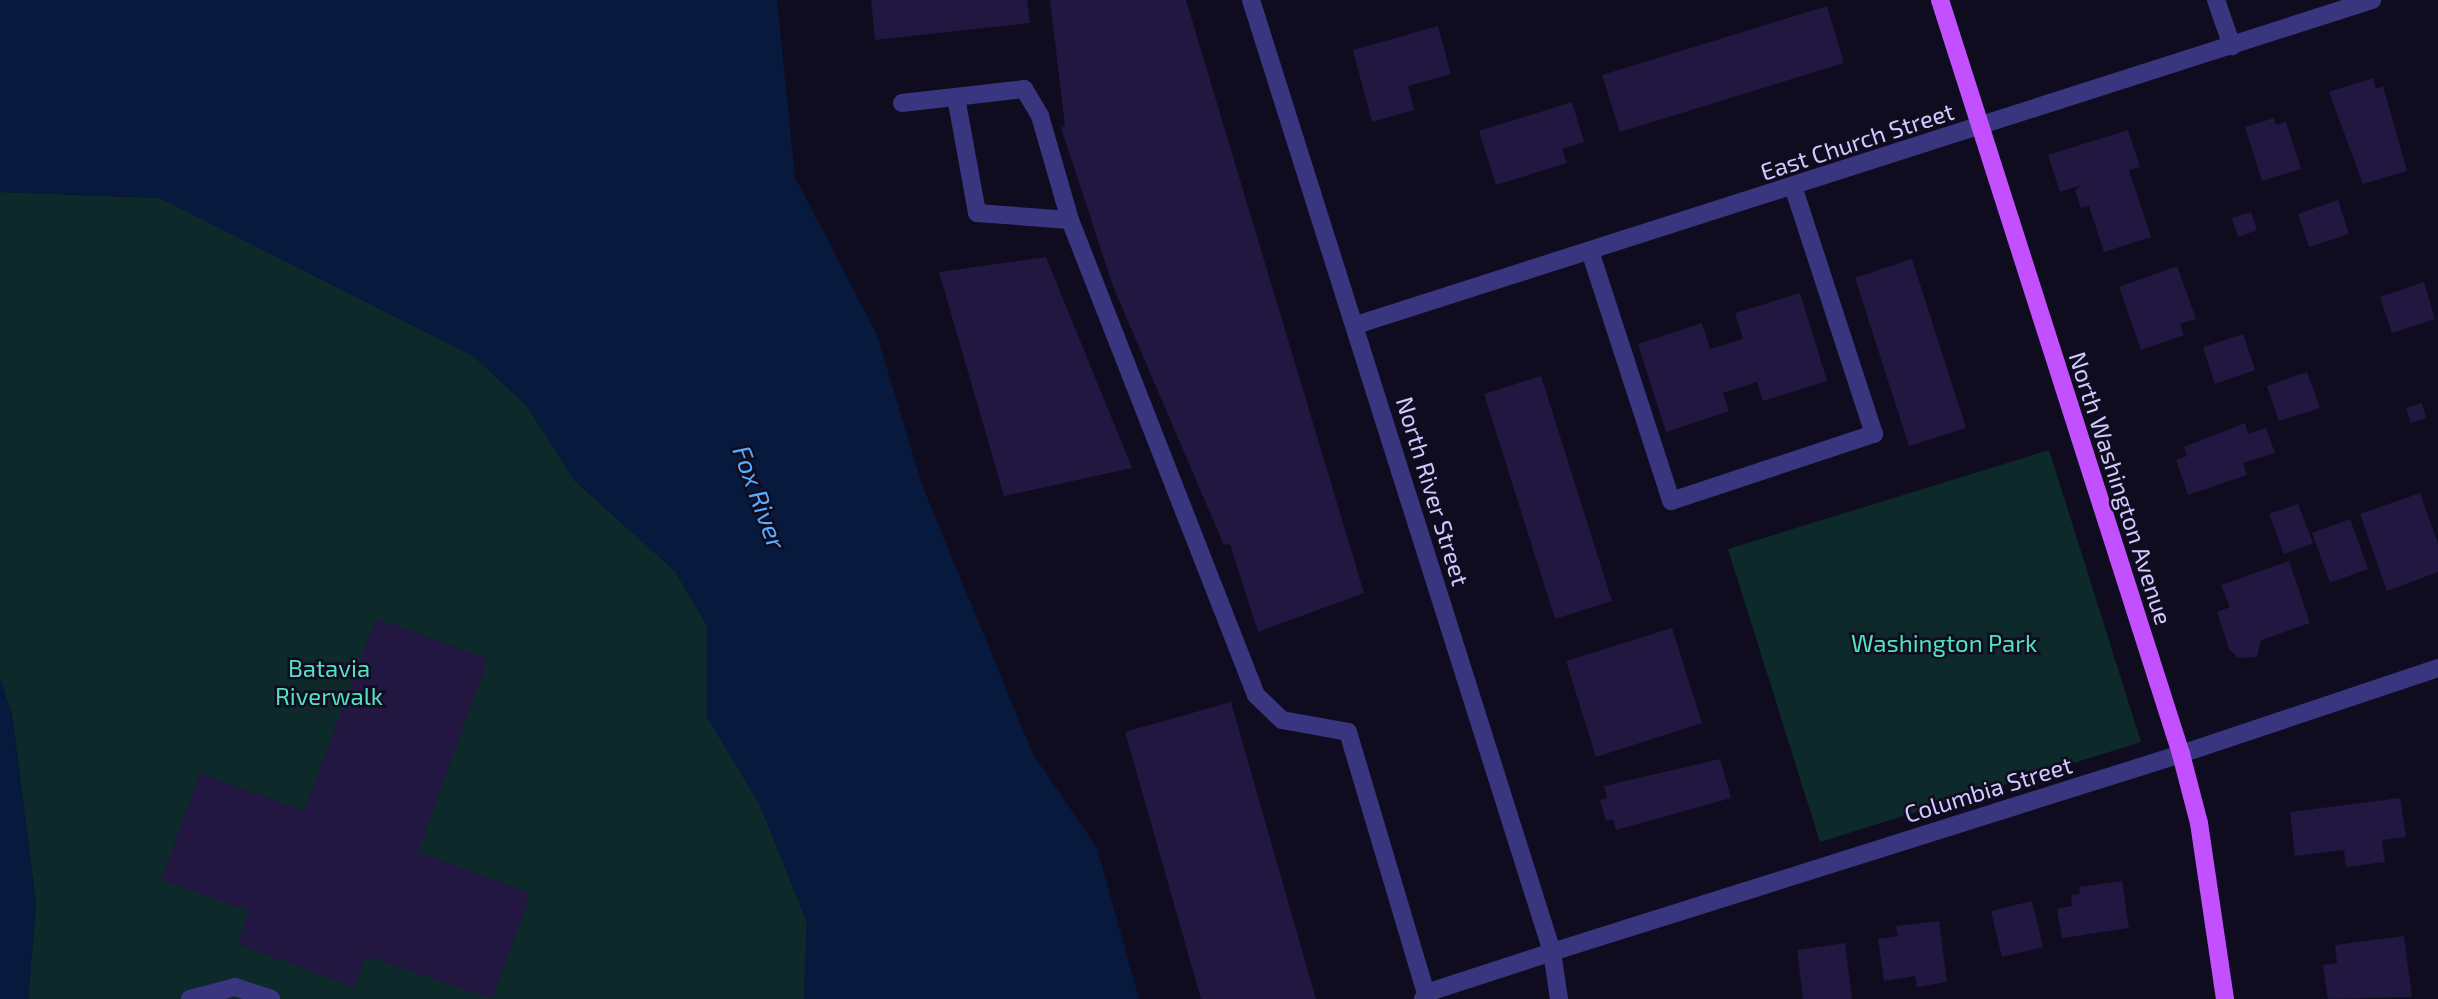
<!DOCTYPE html>
<html>
<head>
<meta charset="utf-8">
<style>
  body { margin:0 }
  #map { position:relative; width:2438px; height:999px; overflow:hidden; background:#100c1f; font-family:"Exo 2",sans-serif }
  div>[style] { position:absolute }
  .green>* { inset:0; background:#0e2929 }
  .water>* { inset:0; background:#07193c }
  .building>* { inset:0; background:#211740 }
  .minor>* { height:18px; margin:-9px; padding:0 9px; transform-origin:9px; border-radius:9px; background:#3a357f }
  .major>* { height:18px; margin:-9px; padding:0 9px; transform-origin:9px; border-radius:9px; background:#c350ff }
  span { translate:-50% -50%; white-space:nowrap; text-align:center; line-height:1.15; -webkit-text-stroke:5px #100c1f; paint-order:stroke }
  .street-label { font-size:24px; color:#d1c9ff }
  .park-label { font-size:24px; color:#53e2c3 }
  .water-label { font-size:26px; color:#57acff; font-style:italic }
</style>
</head>
<body>
<div id="map">
  <div class="green">
    <i style="clip-path:polygon(0 192px,160px 198px,474px 356px,527px 406px,575px 481px,675px 571px,707px 625px,707px 717px,760px 805px,807px 922px,804px 999px,28px 999px,36px 905px,12px 715px,0 678px)"></i>
    <i style="clip-path:polygon(2049px 450px,2141px 742px,1820px 842px,1728px 549px)"></i>
  </div>
  <div class="water">
    <i style="clip-path:polygon(0 0,777px 0,795px 177px,877px 335px,922px 485px,1033px 754px,1097px 848px,1139px 999px,804px 999px,807px 922px,760px 805px,707px 717px,707px 625px,675px 571px,575px 481px,527px 406px,473px 356px,160px 198px,0 192px)"></i>
    <i style="clip-path:polygon(0 678px,12px 715px,36px 905px,28px 999px,0 999px)"></i>
  </div>
  <div class="building">
    <i style="clip-path:polygon(871px 0,1027px 0,1030px 23px,875px 40px)"></i>
    <i style="clip-path:polygon(1050px 0,1186px 0,1364px 593px,1258px 632px,1230px 544px,1224px 545px,1113px 286px,1061px 128px,1065px 126px)"></i>
    <i style="clip-path:polygon(1827px 6px,1844px 63px,1620px 132px,1602px 75px)"></i>
    <i style="clip-path:polygon(1438px 26px,1451px 74px,1408px 86px,1414px 110px,1372px 122px,1353px 50px)"></i>
    <i style="clip-path:polygon(2373px 78px,2376px 89px,2383px 86px,2407px 171px,2363px 184px,2329px 92px)"></i>
    <i style="clip-path:polygon(1572px 102px,1584px 142px,1562px 149px,1567px 163px,1496px 185px,1479px 131px)"></i>
    <i style="clip-path:polygon(2274px 118px,2276px 125px,2286px 122px,2301px 169px,2262px 181px,2245px 127px)"></i>
    <i style="clip-path:polygon(2128px 130px,2140px 167px,2129px 170px,2151px 237px,2104px 252px,2089px 206px,2081px 208px,2075px 190px,2082px 185px,2060px 192px,2048px 155px)"></i>
    <i style="clip-path:polygon(2338px 200px,2349px 234px,2309px 247px,2298px 214px)"></i>
    <i style="clip-path:polygon(2251px 212px,2257px 230px,2238px 237px,2232px 218px)"></i>
    <i style="clip-path:polygon(1046px 257px,1132px 468px,1004px 496px,939px 272px)"></i>
    <i style="clip-path:polygon(1912px 259px,1966px 428px,1909px 446px,1855px 278px)"></i>
    <i style="clip-path:polygon(2177px 266px,2196px 319px,2180px 324px,2184px 335px,2141px 350px,2119px 287px)"></i>
    <i style="clip-path:polygon(2424px 282px,2435px 319px,2392px 333px,2380px 297px)"></i>
    <i style="clip-path:polygon(1800px 293px,1827px 381px,1763px 401px,1757px 382px,1723px 393px,1729px 411px,1666px 432px,1638px 344px,1702px 323px,1710px 349px,1743px 339px,1735px 313px)"></i>
    <i style="clip-path:polygon(2243px 334px,2255px 370px,2215px 384px,2203px 347px)"></i>
    <i style="clip-path:polygon(2307px 372px,2320px 408px,2279px 421px,2267px 386px)"></i>
    <i style="clip-path:polygon(1541px 376px,1612px 601px,1555px 619px,1484px 394px)"></i>
    <i style="clip-path:polygon(2422px 403px,2426px 418px,2411px 423px,2406px 408px)"></i>
    <i style="clip-path:polygon(2245px 423px,2248px 434px,2266px 428px,2275px 453px,2243px 463px,2247px 475px,2188px 495px,2176px 460px,2187px 456px,2184px 447px)"></i>
    <i style="clip-path:polygon(2420px 493px,2438px 543px,2438px 572px,2387px 591px,2360px 514px)"></i>
    <i style="clip-path:polygon(2298px 504px,2313px 543px,2284px 554px,2269px 514px)"></i>
    <i style="clip-path:polygon(2350px 519px,2368px 569px,2330px 583px,2312px 533px)"></i>
    <i style="clip-path:polygon(2289px 561px,2310px 623px,2261px 640px,2257px 657px,2238px 658px,2229px 649px,2217px 612px,2230px 607px,2221px 585px)"></i>
    <i style="clip-path:polygon(376px 618px,488px 659px,418px 852px,531px 893px,492px 999px,366px 956px,355px 987px,237px 944px,249px 911px,161px 880px,200px 773px,304px 811px)"></i>
    <i style="clip-path:polygon(1672px 628px,1702px 723px,1596px 757px,1566px 661px)"></i>
    <i style="clip-path:polygon(1231px 702px,1316px 999px,1201px 999px,1125px 732px)"></i>
    <i style="clip-path:polygon(1720px 759px,1731px 798px,1616px 830px,1613px 819px,1606px 821px,1600px 800px,1607px 798px,1604px 786px)"></i>
    <i style="clip-path:polygon(2400px 798px,2406px 837px,2382px 840px,2385px 862px,2346px 867px,2344px 850px,2295px 856px,2290px 812px)"></i>
    <i style="clip-path:polygon(2122px 881px,2129px 928px,2062px 938px,2057px 909px,2072px 906px,2071px 895px,2080px 894px,2079px 887px)"></i>
    <i style="clip-path:polygon(2032px 901px,2043px 947px,2002px 957px,1991px 911px)"></i>
    <i style="clip-path:polygon(1939px 921px,1947px 982px,1917px 987px,1915px 976px,1884px 981px,1878px 939px,1898px 936px,1896px 926px)"></i>
    <i style="clip-path:polygon(2404px 936px,2412px 997px,2328px 999px,2323px 965px,2337px 963px,2335px 945px)"></i>
    <i style="clip-path:polygon(1845px 943px,1852px 999px,1803px 999px,1797px 950px)"></i>
  </div>
  <div class="minor">
    <i style="left:1251px;top:0;width:998px;rotate:72.45deg"></i>
    <i style="left:1552px;top:952px;width:48px;rotate:81.5deg"></i>
    <i style="left:2216px;top:0;width:49px;rotate:70.8deg"></i>
    <i style="left:956px;top:97px;width:118px;rotate:79.7deg"></i>
    <i style="left:977px;top:213px;width:93px;rotate:4.3deg"></i>
    <i style="left:902px;top:103px;width:123px;rotate:-6.5deg"></i>
    <i style="left:1024px;top:89px;width:31px;rotate:59deg"></i>
    <i style="left:1040px;top:116px;width:108px;rotate:73.9deg"></i>
    <i style="left:1070px;top:220px;width:510px;rotate:68.62deg"></i>
    <i style="left:1256px;top:695px;width:36px;rotate:44deg"></i>
    <i style="left:1282px;top:720px;width:67px;rotate:10.3deg"></i>
    <i style="left:1348px;top:732px;width:272px;rotate:73.4deg"></i>
    <i style="left:1590px;top:251px;width:263px;rotate:72deg"></i>
    <i style="left:1671px;top:501px;width:214px;rotate:-18.3deg"></i>
    <i style="left:1874px;top:434px;width:261px;rotate:-108.1deg"></i>
    <i style="left:1356px;top:325px;width:1067px;rotate:-17.74deg"></i>
    <i style="left:190px;top:999px;width:47px;rotate:-14.9deg"></i>
    <i style="left:235px;top:987px;width:38px;rotate:18deg"></i>
    <i style="left:1423px;top:999px;width:7px;rotate:-63deg"></i>
    <i style="left:1426px;top:993px;width:133px;rotate:-18deg"></i>
    <i style="left:1552px;top:952px;width:659px;rotate:-17.47deg"></i>
    <i style="left:2181px;top:754px;width:271px;rotate:-18.5deg"></i>
  </div>
  <div class="major">
    <i style="left:1940px;top:0;width:792px;rotate:72.27deg"></i>
    <i style="left:2181px;top:754px;width:71px;rotate:75.4deg"></i>
    <i style="left:2199px;top:823px;width:178px;rotate:81.6deg"></i>
  </div>
  <div class="street-label">
    <span style="left:1857px;top:141px;rotate:-18deg">East Church Street</span>
    <span style="left:2121px;top:488px;rotate:72deg">North Washington Avenue</span>
    <span style="left:1433px;top:491px;rotate:73deg">North River Street</span>
    <span style="left:1988px;top:789px;rotate:-17deg">Columbia Street</span>
  </div>
  <div class="park-label">
    <span style="left:1944px;top:643px">Washington Park</span>
    <span style="left:329px;top:682px">Batavia<br>Riverwalk</span>
  </div>
  <div class="water-label">
    <span style="left:760px;top:497px;rotate:70deg">Fox River</span>
  </div>
</div>
</body>
</html>
